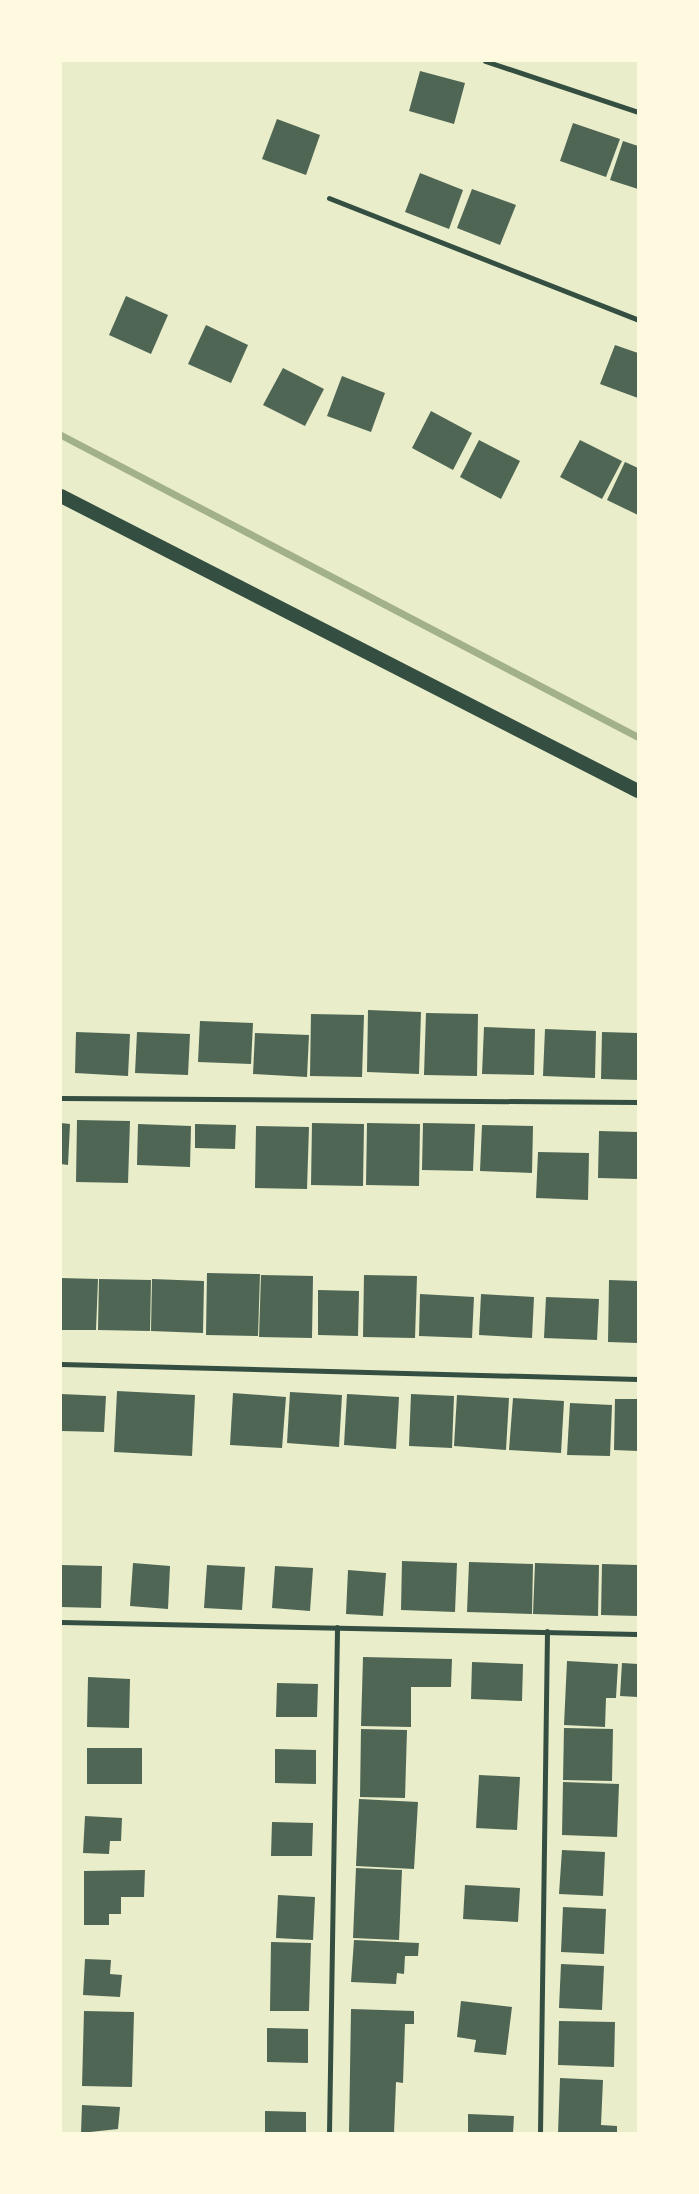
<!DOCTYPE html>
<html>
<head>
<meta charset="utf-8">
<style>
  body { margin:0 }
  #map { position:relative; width:699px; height:2194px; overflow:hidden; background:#e9edc9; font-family:"IBM Plex Sans",sans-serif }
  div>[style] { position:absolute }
  .stream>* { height:7px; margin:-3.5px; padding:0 3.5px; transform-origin:3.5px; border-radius:3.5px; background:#a3b18a }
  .building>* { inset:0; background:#4f6655 }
  .minor>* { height:5px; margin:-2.5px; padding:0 2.5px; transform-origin:2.5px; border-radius:2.5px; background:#344e41 }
  .trunk>* { height:14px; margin:-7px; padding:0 7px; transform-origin:7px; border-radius:7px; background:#344e41 }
  span { translate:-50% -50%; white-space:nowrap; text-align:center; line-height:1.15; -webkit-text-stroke:4px #fefae0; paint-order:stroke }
  .frame { position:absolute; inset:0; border:62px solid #fefae0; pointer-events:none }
</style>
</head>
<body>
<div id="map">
  <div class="stream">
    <i style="left:61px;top:435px;width:651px;rotate:27.63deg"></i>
  </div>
  <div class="building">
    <i style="clip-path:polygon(420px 71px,465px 83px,454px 124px,409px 111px)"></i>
    <i style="clip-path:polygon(277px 119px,320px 135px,306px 175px,262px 159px)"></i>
    <i style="clip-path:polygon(573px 123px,620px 139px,606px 177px,560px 161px)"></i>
    <i style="clip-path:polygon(623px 141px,638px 146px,638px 189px,610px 180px)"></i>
    <i style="clip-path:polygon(420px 173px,463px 190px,449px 229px,405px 212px)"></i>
    <i style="clip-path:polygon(472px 189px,516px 205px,500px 245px,457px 228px)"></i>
    <i style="clip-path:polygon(126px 296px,168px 315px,151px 354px,109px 335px)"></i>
    <i style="clip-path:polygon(206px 325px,248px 345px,231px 383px,188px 364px)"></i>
    <i style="clip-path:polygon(615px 345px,638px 353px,638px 398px,600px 384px)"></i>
    <i style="clip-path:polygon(283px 368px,324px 389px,305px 426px,263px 405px)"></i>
    <i style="clip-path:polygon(342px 376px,385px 393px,371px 432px,327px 416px)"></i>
    <i style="clip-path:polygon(431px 411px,472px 433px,453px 470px,412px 448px)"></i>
    <i style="clip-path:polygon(479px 440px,520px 461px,501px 499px,460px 477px)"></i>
    <i style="clip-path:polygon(580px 440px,622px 461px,602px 499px,560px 477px)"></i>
    <i style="clip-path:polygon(625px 462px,638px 468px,638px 515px,607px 500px)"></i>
    <i style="clip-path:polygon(368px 1010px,421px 1012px,419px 1074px,367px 1072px)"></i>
    <i style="clip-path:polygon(426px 1013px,478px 1014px,477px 1076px,424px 1075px)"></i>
    <i style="clip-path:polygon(311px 1014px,364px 1015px,362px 1077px,310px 1076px)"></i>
    <i style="clip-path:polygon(200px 1021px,253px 1023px,251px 1064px,198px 1062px)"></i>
    <i style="clip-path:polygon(484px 1027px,535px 1029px,534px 1075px,482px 1074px)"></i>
    <i style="clip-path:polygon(545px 1029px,596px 1031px,595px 1078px,543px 1076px)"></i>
    <i style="clip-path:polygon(76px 1032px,130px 1034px,128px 1076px,75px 1073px)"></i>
    <i style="clip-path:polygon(137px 1032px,190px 1034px,188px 1075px,135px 1073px)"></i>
    <i style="clip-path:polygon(602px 1032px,638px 1033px,638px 1080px,601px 1079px)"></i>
    <i style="clip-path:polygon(255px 1033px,309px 1035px,307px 1077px,253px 1074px)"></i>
    <i style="clip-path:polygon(77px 1120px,130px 1121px,128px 1183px,76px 1182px)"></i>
    <i style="clip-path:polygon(61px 1123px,70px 1124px,68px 1165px,61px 1164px)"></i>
    <i style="clip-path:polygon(312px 1123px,364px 1124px,363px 1186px,311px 1185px)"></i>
    <i style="clip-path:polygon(367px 1123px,420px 1124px,419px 1186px,366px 1185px)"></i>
    <i style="clip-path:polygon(423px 1123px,475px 1124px,473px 1171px,422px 1170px)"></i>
    <i style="clip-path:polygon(138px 1124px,191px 1126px,190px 1167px,137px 1165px)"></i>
    <i style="clip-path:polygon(195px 1124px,236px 1125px,235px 1149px,195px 1148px)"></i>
    <i style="clip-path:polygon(482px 1125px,533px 1126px,532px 1173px,480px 1171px)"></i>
    <i style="clip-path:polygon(256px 1126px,309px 1127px,307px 1189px,255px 1188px)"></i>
    <i style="clip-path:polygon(599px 1131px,638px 1132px,638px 1179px,598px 1178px)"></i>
    <i style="clip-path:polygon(538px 1152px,589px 1153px,588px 1200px,536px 1198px)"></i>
    <i style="clip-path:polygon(207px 1273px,260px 1274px,258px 1336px,206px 1335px)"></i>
    <i style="clip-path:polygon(261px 1275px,313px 1276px,312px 1338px,259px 1337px)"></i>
    <i style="clip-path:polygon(364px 1275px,417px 1276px,415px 1338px,363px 1337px)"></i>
    <i style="clip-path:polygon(61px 1278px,98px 1279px,96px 1330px,61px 1330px)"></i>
    <i style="clip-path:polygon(99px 1279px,151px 1280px,150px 1331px,98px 1330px)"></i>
    <i style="clip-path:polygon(152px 1279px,204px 1281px,203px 1333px,151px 1331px)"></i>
    <i style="clip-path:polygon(609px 1280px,638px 1281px,638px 1343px,608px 1342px)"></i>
    <i style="clip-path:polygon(318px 1290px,359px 1291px,358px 1336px,318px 1335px)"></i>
    <i style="clip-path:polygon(420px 1294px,474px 1297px,472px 1338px,419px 1336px)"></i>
    <i style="clip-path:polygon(481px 1294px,534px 1297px,532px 1338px,479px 1335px)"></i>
    <i style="clip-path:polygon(546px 1297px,599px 1299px,597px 1340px,544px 1338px)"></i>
    <i style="clip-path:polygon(117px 1391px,195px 1395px,192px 1456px,114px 1452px)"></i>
    <i style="clip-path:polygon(290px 1392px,342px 1395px,339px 1447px,287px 1443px)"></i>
    <i style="clip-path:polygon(233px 1393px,286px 1397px,282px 1448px,230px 1445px)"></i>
    <i style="clip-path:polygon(61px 1394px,106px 1396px,104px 1432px,61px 1431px)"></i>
    <i style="clip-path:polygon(347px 1394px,399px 1397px,396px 1449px,344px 1445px)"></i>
    <i style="clip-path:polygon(411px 1394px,454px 1396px,452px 1448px,409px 1446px)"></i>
    <i style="clip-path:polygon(457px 1395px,509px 1398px,506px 1450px,454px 1446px)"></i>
    <i style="clip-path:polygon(513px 1398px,564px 1401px,561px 1453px,509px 1450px)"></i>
    <i style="clip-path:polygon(615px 1399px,638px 1399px,638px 1451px,614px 1450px)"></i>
    <i style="clip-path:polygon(570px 1403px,612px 1405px,610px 1456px,567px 1455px)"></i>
    <i style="clip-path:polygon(402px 1561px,457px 1563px,455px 1612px,401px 1610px)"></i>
    <i style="clip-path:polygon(469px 1562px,533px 1564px,532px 1614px,467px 1612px)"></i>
    <i style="clip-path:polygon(133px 1563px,170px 1566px,168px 1609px,130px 1606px)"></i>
    <i style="clip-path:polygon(535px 1563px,599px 1565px,598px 1616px,533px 1614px)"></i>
    <i style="clip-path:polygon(602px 1564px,638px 1565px,638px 1616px,601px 1615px)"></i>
    <i style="clip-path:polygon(61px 1565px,102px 1566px,101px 1608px,61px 1607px)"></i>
    <i style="clip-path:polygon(207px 1565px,245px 1567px,242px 1610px,204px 1608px)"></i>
    <i style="clip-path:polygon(275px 1566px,313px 1568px,310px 1611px,272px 1608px)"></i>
    <i style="clip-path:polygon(348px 1570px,386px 1573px,383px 1616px,346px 1614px)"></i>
    <i style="clip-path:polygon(363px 1657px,452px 1659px,451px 1687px,411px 1687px,411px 1727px,361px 1726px)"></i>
    <i style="clip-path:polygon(567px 1661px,618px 1664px,616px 1698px,606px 1698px,605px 1727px,564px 1725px)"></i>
    <i style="clip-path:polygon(472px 1662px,523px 1664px,522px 1701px,471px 1699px)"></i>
    <i style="clip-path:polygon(622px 1663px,638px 1664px,638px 1697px,620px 1696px)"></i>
    <i style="clip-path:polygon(88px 1677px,130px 1679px,129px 1728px,87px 1727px)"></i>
    <i style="clip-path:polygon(277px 1683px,318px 1684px,317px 1717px,276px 1717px)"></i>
    <i style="clip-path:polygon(564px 1728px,613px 1729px,612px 1781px,563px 1780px)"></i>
    <i style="clip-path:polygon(361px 1729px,407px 1730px,405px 1798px,360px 1797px)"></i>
    <i style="clip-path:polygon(87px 1748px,142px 1748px,142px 1784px,87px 1784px)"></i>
    <i style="clip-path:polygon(275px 1749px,316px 1750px,316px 1784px,275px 1783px)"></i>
    <i style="clip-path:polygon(479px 1775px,520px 1777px,517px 1830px,476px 1828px)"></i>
    <i style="clip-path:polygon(563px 1782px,619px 1784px,617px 1837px,562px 1835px)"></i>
    <i style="clip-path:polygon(359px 1799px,418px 1802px,414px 1869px,356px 1866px)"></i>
    <i style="clip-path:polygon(85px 1816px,122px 1818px,121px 1841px,110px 1841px,109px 1854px,83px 1853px)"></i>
    <i style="clip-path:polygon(272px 1822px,313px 1823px,312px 1856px,271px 1856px)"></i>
    <i style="clip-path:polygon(562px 1850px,605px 1852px,603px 1896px,559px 1894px)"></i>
    <i style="clip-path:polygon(356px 1868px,402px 1870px,399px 1940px,353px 1938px)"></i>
    <i style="clip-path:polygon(145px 1870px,144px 1897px,121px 1897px,121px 1914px,109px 1914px,109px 1925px,84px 1925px,84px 1871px)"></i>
    <i style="clip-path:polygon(465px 1885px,520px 1888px,518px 1922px,463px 1919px)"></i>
    <i style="clip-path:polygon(278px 1895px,315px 1897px,313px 1940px,276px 1938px)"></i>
    <i style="clip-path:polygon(563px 1907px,606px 1909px,604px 1954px,561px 1952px)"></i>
    <i style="clip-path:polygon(354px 1940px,419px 1943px,418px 1956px,405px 1956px,404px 1974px,397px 1973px,396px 1984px,351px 1982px)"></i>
    <i style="clip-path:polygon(271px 1942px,311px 1943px,309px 2011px,270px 2011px)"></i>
    <i style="clip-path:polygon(85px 1959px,111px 1960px,110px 1974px,122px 1975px,120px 1997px,83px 1995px)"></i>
    <i style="clip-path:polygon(561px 1964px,604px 1966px,602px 2010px,559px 2008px)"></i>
    <i style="clip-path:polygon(461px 2001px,512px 2007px,506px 2055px,474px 2052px,476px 2040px,457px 2037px)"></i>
    <i style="clip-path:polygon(351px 2009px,414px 2011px,414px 2024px,405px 2024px,403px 2083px,396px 2082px,394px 2133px,349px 2133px)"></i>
    <i style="clip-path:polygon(84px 2011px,134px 2012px,132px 2087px,82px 2086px)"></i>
    <i style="clip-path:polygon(559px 2021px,615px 2022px,614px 2067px,558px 2065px)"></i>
    <i style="clip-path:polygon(267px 2028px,308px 2029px,308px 2063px,267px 2062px)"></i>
    <i style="clip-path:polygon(560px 2078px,603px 2080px,601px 2125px,617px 2126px,617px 2133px,558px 2133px)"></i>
    <i style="clip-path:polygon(82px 2105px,120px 2107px,118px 2129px,81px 2133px)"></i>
    <i style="clip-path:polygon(265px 2111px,306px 2112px,306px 2133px,265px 2133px)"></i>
    <i style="clip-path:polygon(468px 2114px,514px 2116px,513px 2133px,468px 2133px)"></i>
  </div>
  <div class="minor">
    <i style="left:485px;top:61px;width:161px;rotate:18.4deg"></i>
    <i style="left:329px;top:198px;width:332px;rotate:21.5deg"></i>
    <i style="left:61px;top:1098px;width:577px;rotate:0.4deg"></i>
    <i style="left:61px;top:1364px;width:577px;rotate:1.49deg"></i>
    <i style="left:61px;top:1622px;width:577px;rotate:1.19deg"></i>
    <i style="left:329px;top:2133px;width:506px;rotate:-89.09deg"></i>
    <i style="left:540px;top:2133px;width:502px;rotate:-89.2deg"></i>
  </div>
  <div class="trunk">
    <i style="left:61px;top:496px;width:648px;rotate:27.08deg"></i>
  </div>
  <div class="frame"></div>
</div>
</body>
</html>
